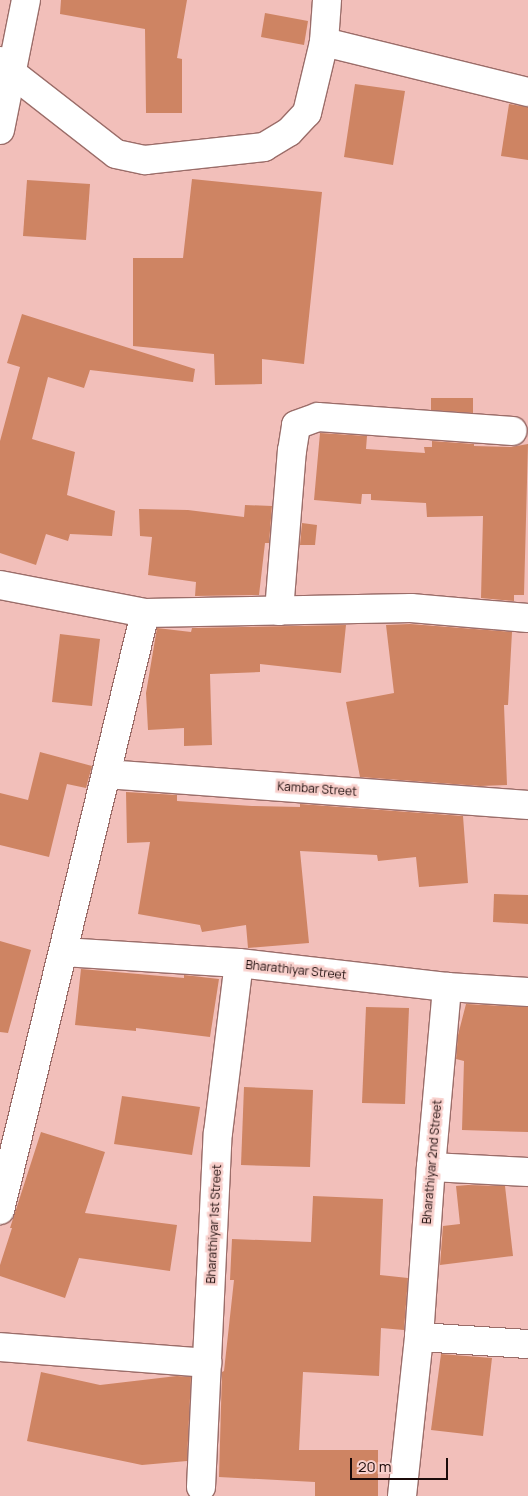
<!DOCTYPE html>
<html>
<head>
<meta charset="utf-8">
<style>
  body { margin:0 }
  #map { position:relative; width:528px; height:1496px; overflow:hidden; background:#f2bfba; font-family:Manrope,sans-serif }
  div>[style] { position:absolute }
  .building>* { inset:0; background:#ce8463 }
  .roads { filter:drop-shadow(1px 0 #9b6d69) drop-shadow(-1px 0 #9b6d69) drop-shadow(0 1px #9b6d69) drop-shadow(0 -1px #9b6d69) }
  .minor>* { height:28px; margin:-14px; padding:0 14px; transform-origin:14px; border-radius:14px; background:#fff }
  span { translate:-50% -50%; white-space:nowrap; text-align:center; line-height:1.15; -webkit-text-stroke:5px #f8cfcb; paint-order:stroke }
  .street-label { font-size:12px; color:#1b0a09 }
  .scale { position:absolute; left:350px; top:1458px; width:98px; height:22px; box-sizing:border-box; border:2px solid #1b0a09; border-top:0; padding-left:6px; font-size:15px; line-height:18px; white-space:nowrap; color:#1b0a09; -webkit-text-stroke:4px #f8cfcb; paint-order:stroke }
</style>
</head>
<body>
<div id="map">
  <div class="building">
    <i style="clip-path:polygon(61px 0,187px 0,177px 58px,182px 59px,182px 113px,146px 113px,145px 29px,60px 14px)"></i>
    <i style="clip-path:polygon(265px 13px,308px 21px,304px 45px,261px 37px)"></i>
    <i style="clip-path:polygon(355px 84px,405px 91px,393px 165px,344px 157px)"></i>
    <i style="clip-path:polygon(509px 104px,528px 107px,528px 160px,501px 156px)"></i>
    <i style="clip-path:polygon(192px 179px,322px 192px,304px 364px,262px 359px,262px 384px,215px 385px,214px 354px,133px 346px,133px 258px,183px 258px)"></i>
    <i style="clip-path:polygon(27px 180px,90px 184px,86px 240px,23px 236px)"></i>
    <i style="clip-path:polygon(22px 314px,195px 369px,193px 382px,90px 370px,84px 388px,48px 377px,32px 439px,75px 452px,67px 495px,115px 511px,112px 536px,70px 534px,68px 541px,46px 534px,36px 565px,0 553px,0 441px,20px 367px,7px 363px)"></i>
    <i style="clip-path:polygon(431px 398px,473px 398px,473px 413px,431px 410px)"></i>
    <i style="clip-path:polygon(320px 433px,367px 436px,366px 449px,425px 453px,424px 447px,432px 447px,432px 441px,474px 444px,474px 446px,511px 447px,528px 444px,524px 595px,514px 595px,514px 601px,481px 598px,483px 516px,427px 517px,426px 503px,371px 500px,371px 494px,362px 494px,361px 504px,314px 500px)"></i>
    <i style="clip-path:polygon(245px 505px,272px 506px,269px 543px,265px 543px,259px 595px,195px 596px,196px 582px,148px 575px,152px 537px,140px 536px,139px 509px,188px 510px,244px 517px)"></i>
    <i style="clip-path:polygon(302px 523px,317px 525px,315px 545px,300px 545px)"></i>
    <i style="clip-path:polygon(410px 624px,512px 632px,508px 705px,504px 705px,507px 785px,480px 786px,360px 777px,346px 702px,394px 693px,386px 625px)"></i>
    <i style="clip-path:polygon(346px 625px,341px 673px,260px 664px,260px 672px,210px 674px,212px 745px,184px 746px,184px 728px,148px 730px,146px 693px,157px 628px,191px 632px,192px 628px)"></i>
    <i style="clip-path:polygon(60px 634px,100px 639px,92px 706px,52px 702px)"></i>
    <i style="clip-path:polygon(40px 752px,92px 766px,86px 788px,67px 784px,49px 857px,0 845px,0 793px,28px 800px)"></i>
    <i style="clip-path:polygon(126px 792px,177px 795px,177px 801px,252px 806px,300px 807px,300px 804px,463px 816px,468px 883px,419px 887px,416px 857px,378px 861px,377px 855px,300px 851px,309px 943px,248px 948px,246px 925px,202px 932px,200px 925px,138px 914px,150px 842px,127px 843px)"></i>
    <i style="clip-path:polygon(494px 894px,528px 895px,528px 924px,493px 922px)"></i>
    <i style="clip-path:polygon(0 941px,31px 950px,8px 1033px,0 1032px)"></i>
    <i style="clip-path:polygon(81px 969px,184px 978px,184px 975px,219px 979px,210px 1037px,136px 1028px,136px 1031px,75px 1025px)"></i>
    <i style="clip-path:polygon(466px 1004px,528px 1007px,528px 1132px,462px 1130px,464px 1061px,456px 1059px,458px 1035px)"></i>
    <i style="clip-path:polygon(366px 1007px,409px 1008px,405px 1104px,362px 1103px)"></i>
    <i style="clip-path:polygon(244px 1087px,313px 1090px,310px 1167px,241px 1165px)"></i>
    <i style="clip-path:polygon(122px 1096px,200px 1107px,192px 1155px,114px 1144px)"></i>
    <i style="clip-path:polygon(41px 1132px,105px 1152px,85px 1213px,177px 1225px,170px 1271px,79px 1258px,65px 1298px,0 1276px,0 1265px,12px 1228px,10px 1228px)"></i>
    <i style="clip-path:polygon(468px 1185px,505px 1186px,513px 1256px,440px 1265px,443px 1226px,460px 1224px,456px 1186px)"></i>
    <i style="clip-path:polygon(313px 1196px,383px 1199px,380px 1275px,408px 1278px,404px 1330px,381px 1328px,379px 1376px,303px 1372px,299px 1450px,378px 1450px,378px 1496px,315px 1496px,315px 1482px,219px 1477px,222px 1372px,224px 1371px,234px 1280px,230px 1280px,232px 1239px,311px 1242px)"></i>
    <i style="clip-path:polygon(441px 1354px,492px 1358px,483px 1436px,431px 1430px)"></i>
    <i style="clip-path:polygon(41px 1372px,100px 1385px,177px 1376px,191px 1377px,187px 1461px,142px 1465px,27px 1441px)"></i>
  </div>
  <div class="roads">
    <div class="minor">
      <i style="left:324px;top:42px;width:42px;rotate:-85.9deg"></i>
      <i style="left:0;top:61px;width:17px;rotate:45deg"></i>
      <i style="left:12px;top:73px;width:132px;rotate:37.9deg"></i>
      <i style="left:116px;top:154px;width:30px;rotate:12deg"></i>
      <i style="left:145px;top:160px;width:120px;rotate:-6.2deg"></i>
      <i style="left:264px;top:147px;width:29px;rotate:-31deg"></i>
      <i style="left:289px;top:132px;width:26px;rotate:-47deg"></i>
      <i style="left:307px;top:113px;width:73px;rotate:-76.5deg"></i>
      <i style="left:324px;top:42px;width:210px;rotate:13.8deg"></i>
      <i style="left:0;top:130px;width:133px;rotate:-78.7deg"></i>
      <i style="left:0;top:585px;width:148px;rotate:10.9deg"></i>
      <i style="left:145px;top:613px;width:266px;rotate:-1.1deg"></i>
      <i style="left:411px;top:608px;width:117px;rotate:4.9deg"></i>
      <i style="left:279px;top:611px;width:161px;rotate:-85.4deg"></i>
      <i style="left:292px;top:451px;width:26px;rotate:-81deg"></i>
      <i style="left:296px;top:425px;width:23px;rotate:-20deg"></i>
      <i style="left:318px;top:417px;width:195px;rotate:4.1deg"></i>
      <i style="left:106px;top:774px;width:423px;rotate:4.2deg"></i>
      <i style="left:63px;top:952px;width:176px;rotate:3.6deg"></i>
      <i style="left:239px;top:963px;width:209px;rotate:6.6deg"></i>
      <i style="left:447px;top:987px;width:81px;rotate:3.5deg"></i>
      <i style="left:431px;top:1167px;width:97px;rotate:3deg"></i>
      <i style="left:0;top:1210px;width:614px;rotate:-76.35deg"></i>
      <i style="left:419px;top:1337px;width:109px;rotate:3.7deg"></i>
      <i style="left:0;top:1347px;width:208px;rotate:4.4deg"></i>
      <i style="left:201px;top:1487px;width:354px;rotate:-87.3deg"></i>
      <i style="left:218px;top:1133px;width:171px;rotate:-83deg"></i>
      <i style="left:402px;top:1496px;width:160px;rotate:-83.9deg"></i>
      <i style="left:419px;top:1337px;width:170px;rotate:-86deg"></i>
      <i style="left:431px;top:1167px;width:181px;rotate:-84.9deg"></i>
    </div>
  </div>
  <div class="street-label">
    <span style="left:317px;top:789px;rotate:4deg">Kambar Street</span>
    <span style="left:296px;top:970px;rotate:6deg">Bharathiyar Street</span>
    <span style="left:432px;top:1162px;rotate:-85deg">Bharathiyar 2nd Street</span>
    <span style="left:214px;top:1224px;rotate:-87deg">Bharathiyar 1st Street</span>
  </div>
  <div class="scale">20 m</div>
</div>
</body>
</html>
